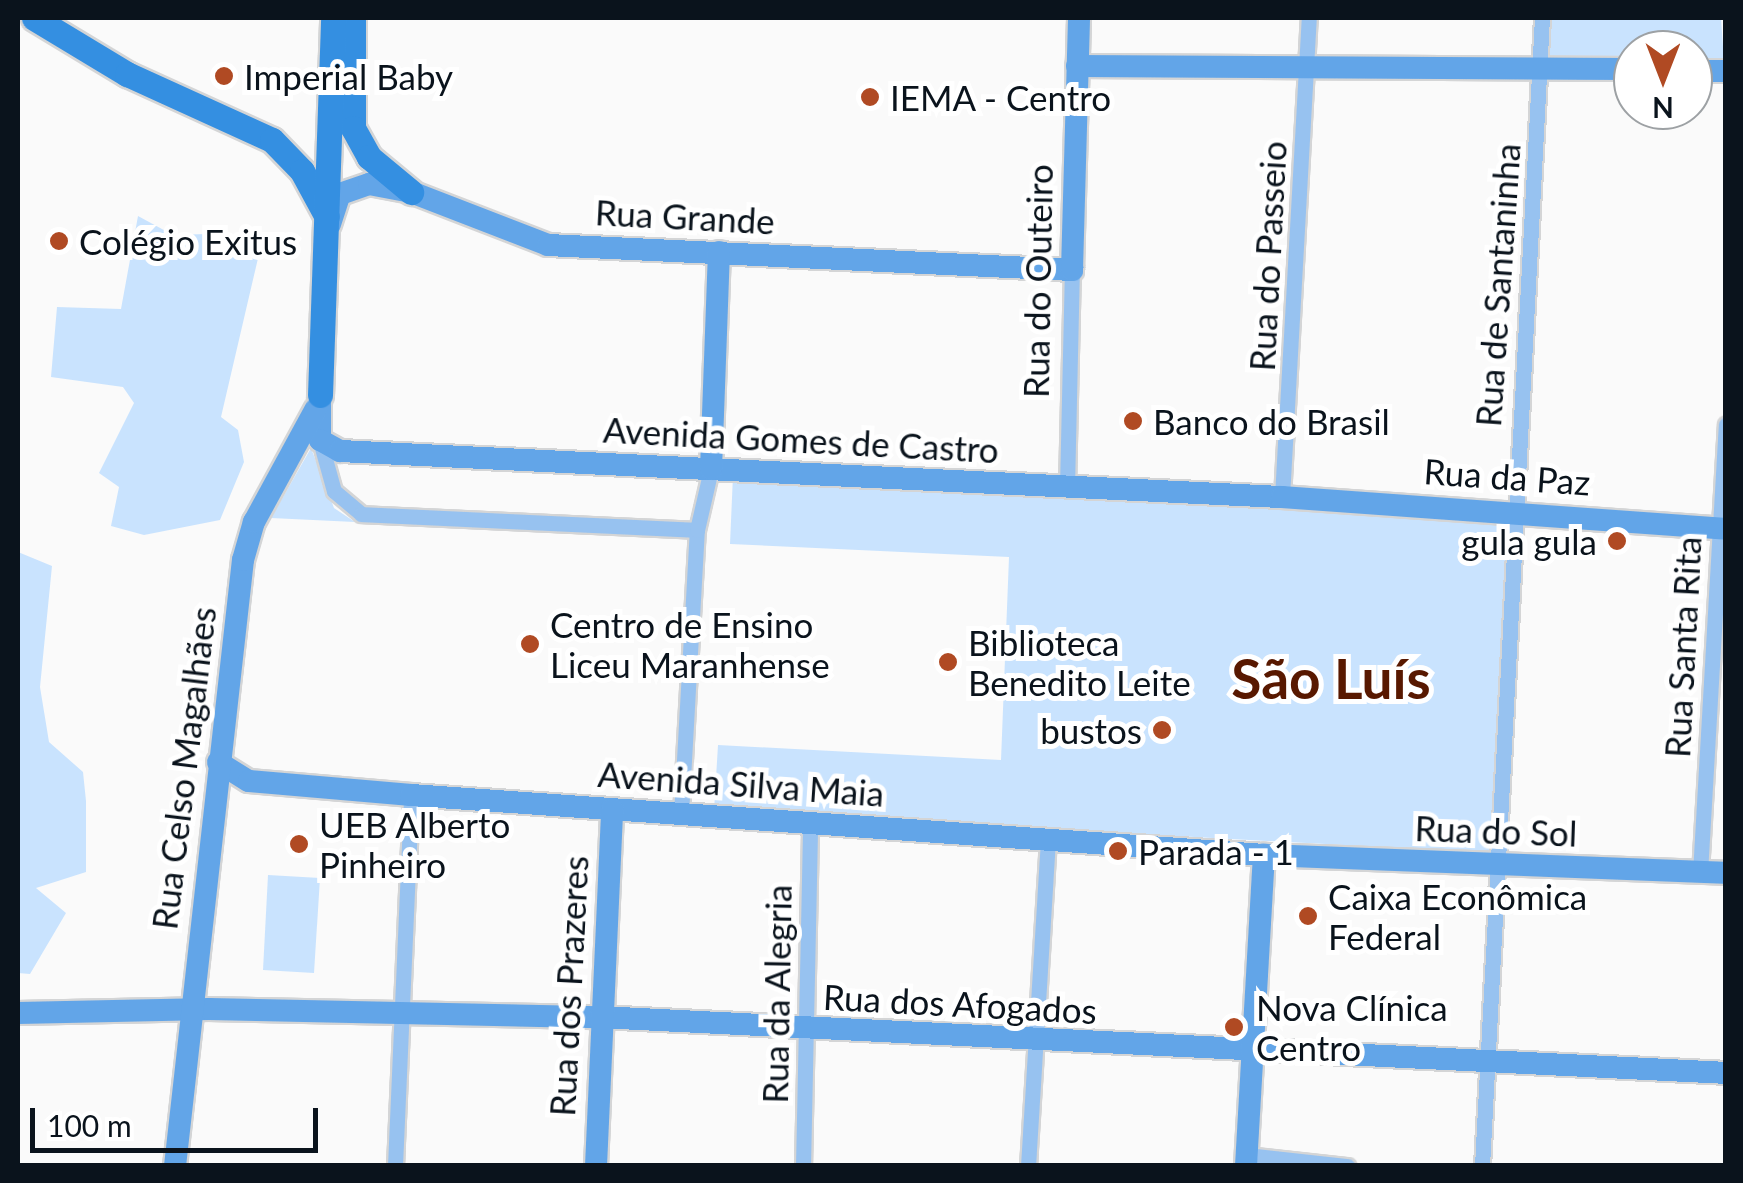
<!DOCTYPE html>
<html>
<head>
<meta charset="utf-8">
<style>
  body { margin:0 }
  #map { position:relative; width:1743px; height:1183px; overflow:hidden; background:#fafafa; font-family:Lato,sans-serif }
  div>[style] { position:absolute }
  .green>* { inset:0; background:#c9e3fe }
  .roads { filter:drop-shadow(2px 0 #d4d5d6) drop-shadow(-2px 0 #d4d5d6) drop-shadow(0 2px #d4d5d6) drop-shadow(0 -2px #d4d5d6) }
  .street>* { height:15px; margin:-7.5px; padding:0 7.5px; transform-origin:7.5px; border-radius:7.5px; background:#97c2f0 }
  .secondary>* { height:22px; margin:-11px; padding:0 11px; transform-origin:11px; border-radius:11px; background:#62a5e8 }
  .primary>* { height:25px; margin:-12.5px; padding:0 12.5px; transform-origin:12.5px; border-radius:12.5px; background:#348fe1 }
  .dots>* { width:28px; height:28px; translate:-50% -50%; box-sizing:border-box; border:5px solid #fff; border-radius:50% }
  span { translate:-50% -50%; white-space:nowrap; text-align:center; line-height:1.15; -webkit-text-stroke:10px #fff; paint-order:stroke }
  .poi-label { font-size:35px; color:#0a131c }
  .left { translate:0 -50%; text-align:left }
  .right { translate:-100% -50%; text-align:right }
  .street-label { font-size:35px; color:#0a131c }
  .town-label { font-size:55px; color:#581800; font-weight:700 }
  .frame { position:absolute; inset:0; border:20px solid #0a131c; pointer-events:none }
  .north { position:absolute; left:1613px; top:30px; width:100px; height:100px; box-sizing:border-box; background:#fff; border:2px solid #9da1a4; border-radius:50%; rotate:180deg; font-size:28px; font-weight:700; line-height:40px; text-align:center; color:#0a131c }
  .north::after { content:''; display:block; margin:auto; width:35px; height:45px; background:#b04a23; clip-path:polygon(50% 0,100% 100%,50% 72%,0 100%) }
  .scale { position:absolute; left:30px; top:1108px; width:288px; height:45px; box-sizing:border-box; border:5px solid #0a131c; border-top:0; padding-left:12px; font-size:30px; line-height:35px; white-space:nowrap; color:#0a131c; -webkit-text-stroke:8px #fff; paint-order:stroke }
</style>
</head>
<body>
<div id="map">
  <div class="green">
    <i style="clip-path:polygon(1550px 18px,1721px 18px,1724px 61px,1693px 61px,1693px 50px,1633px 50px,1633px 60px,1549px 58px)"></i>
    <i style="clip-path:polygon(138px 216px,173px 235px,207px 234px,259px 254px,221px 417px,238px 430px,244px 462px,220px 520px,144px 535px,111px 526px,119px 487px,99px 473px,134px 403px,123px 387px,51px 377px,57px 307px,121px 309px)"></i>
    <i style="clip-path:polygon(311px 448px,334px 508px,355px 522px,271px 518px)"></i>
    <i style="clip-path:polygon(733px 475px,1507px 521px,1491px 853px,714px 811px,718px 745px,1001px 760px,1009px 557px,730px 544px)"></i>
    <i style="clip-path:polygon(18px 552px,52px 566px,40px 687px,49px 742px,83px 772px,86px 801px,86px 872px,36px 888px,66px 913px,30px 974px,18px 973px)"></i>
    <i style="clip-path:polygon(268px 875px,320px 878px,314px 973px,263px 970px)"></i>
  </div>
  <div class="roads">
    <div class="street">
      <i style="left:319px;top:437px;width:56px;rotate:74.5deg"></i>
      <i style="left:334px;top:491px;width:35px;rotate:40deg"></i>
      <i style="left:361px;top:514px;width:336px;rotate:2.7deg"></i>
      <i style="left:1067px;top:487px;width:217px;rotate:-88.7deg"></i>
      <i style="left:1282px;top:497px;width:480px;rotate:-86.8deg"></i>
      <i style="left:681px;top:814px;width:284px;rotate:-86.8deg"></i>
      <i style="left:697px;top:530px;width:63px;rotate:-77.1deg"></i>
      <i style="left:1700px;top:873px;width:449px;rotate:-86.7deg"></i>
      <i style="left:1247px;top:1155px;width:101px;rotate:6.3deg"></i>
      <i style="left:395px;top:1166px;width:371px;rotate:-87.5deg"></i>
      <i style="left:803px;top:1166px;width:343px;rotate:-88.8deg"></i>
      <i style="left:1028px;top:1166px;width:328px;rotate:-86.5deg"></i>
      <i style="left:1482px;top:1166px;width:1150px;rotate:-87.01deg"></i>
    </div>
    <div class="secondary">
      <i style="left:1077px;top:66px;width:556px;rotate:0.31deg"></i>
      <i style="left:1693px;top:71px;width:33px"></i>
      <i style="left:330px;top:224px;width:32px;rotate:-72deg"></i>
      <i style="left:340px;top:194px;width:31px;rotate:-19deg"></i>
      <i style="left:369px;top:184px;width:43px;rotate:10.8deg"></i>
      <i style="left:411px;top:192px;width:147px;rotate:21.1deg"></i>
      <i style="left:548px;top:245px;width:525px;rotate:2.73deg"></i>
      <i style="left:1072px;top:270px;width:252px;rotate:-88.4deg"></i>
      <i style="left:320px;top:395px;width:45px;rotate:90deg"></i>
      <i style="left:320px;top:440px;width:23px;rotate:29deg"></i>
      <i style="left:340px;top:451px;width:943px;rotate:2.8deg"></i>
      <i style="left:1282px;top:497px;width:445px;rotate:4.1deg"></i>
      <i style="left:711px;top:469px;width:217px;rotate:-87.9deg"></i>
      <i style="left:218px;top:762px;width:36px;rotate:32deg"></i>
      <i style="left:249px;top:781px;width:163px;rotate:4.9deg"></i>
      <i style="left:411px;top:795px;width:855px;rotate:4.02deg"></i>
      <i style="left:1264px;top:855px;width:462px;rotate:2.2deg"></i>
      <i style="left:18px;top:1013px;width:191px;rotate:-1.2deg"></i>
      <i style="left:209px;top:1009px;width:390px;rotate:1.2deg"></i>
      <i style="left:599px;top:1017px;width:1128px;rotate:2.84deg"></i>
      <i style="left:175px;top:1166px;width:610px;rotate:-83.6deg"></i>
      <i style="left:243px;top:560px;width:40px;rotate:-74deg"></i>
      <i style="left:254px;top:522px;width:128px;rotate:-61.4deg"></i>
      <i style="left:596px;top:1166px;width:357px;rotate:-87.4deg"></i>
      <i style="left:1246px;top:1166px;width:312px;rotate:-86.7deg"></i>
    </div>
    <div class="primary">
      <i style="left:34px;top:18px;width:109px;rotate:31.1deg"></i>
      <i style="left:127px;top:74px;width:159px;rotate:24.5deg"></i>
      <i style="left:272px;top:140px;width:43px;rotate:45.9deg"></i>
      <i style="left:302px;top:171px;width:52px;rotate:61.5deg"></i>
      <i style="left:353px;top:18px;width:110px;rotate:90deg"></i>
      <i style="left:353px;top:128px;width:33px;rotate:61deg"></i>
      <i style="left:369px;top:157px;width:55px;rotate:39.8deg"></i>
      <i style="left:320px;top:395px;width:377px;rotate:-88deg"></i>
    </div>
  </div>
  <div class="dots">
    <i style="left:224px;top:76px;background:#b04a23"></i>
    <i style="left:870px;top:97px;background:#b04a23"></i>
    <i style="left:59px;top:241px;background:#b04a23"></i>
    <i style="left:1133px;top:421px;background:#b04a23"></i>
    <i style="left:1617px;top:541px;background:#b04a23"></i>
    <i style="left:530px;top:644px;background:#b04a23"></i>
    <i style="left:948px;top:662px;background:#b04a23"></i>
    <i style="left:1162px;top:730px;background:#b04a23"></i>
    <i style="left:299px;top:844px;background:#b04a23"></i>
    <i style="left:1118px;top:851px;background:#b04a23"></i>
    <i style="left:1308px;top:916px;background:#b04a23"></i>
    <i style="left:1234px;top:1027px;background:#b04a23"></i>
  </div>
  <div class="poi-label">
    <span class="left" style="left:244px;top:76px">Imperial Baby</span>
    <span class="left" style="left:890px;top:97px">IEMA - Centro</span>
    <span class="left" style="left:79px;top:241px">Colégio Exitus</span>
    <span class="left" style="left:1153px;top:421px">Banco do Brasil</span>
    <span class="right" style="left:1597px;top:541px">gula gula</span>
    <span class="left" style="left:550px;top:644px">Centro de Ensino<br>Liceu Maranhense</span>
    <span class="left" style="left:968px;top:662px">Biblioteca<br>Benedito Leite</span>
    <span class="right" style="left:1142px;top:730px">bustos</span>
    <span class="left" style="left:319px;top:844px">UEB Alberto<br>Pinheiro</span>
    <span class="left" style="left:1138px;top:851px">Parada - 1</span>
    <span class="left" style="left:1328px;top:916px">Caixa Econômica<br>Federal</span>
    <span class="left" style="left:1256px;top:1027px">Nova Clínica<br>Centro</span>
  </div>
  <div class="street-label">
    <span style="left:685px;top:216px;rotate:3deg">Rua Grande</span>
    <span style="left:1267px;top:256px;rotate:-87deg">Rua do Passeio</span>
    <span style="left:1037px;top:281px;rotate:-89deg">Rua do Outeiro</span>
    <span style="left:1497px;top:285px;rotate:-86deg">Rua de Santaninha</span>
    <span style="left:801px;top:439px;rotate:3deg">Avenida Gomes de Castro</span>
    <span style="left:1507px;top:476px;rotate:4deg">Rua da Paz</span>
    <span style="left:1682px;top:647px;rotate:-87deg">Rua Santa Rita</span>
    <span style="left:183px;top:768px;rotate:-83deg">Rua Celso Magalhães</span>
    <span style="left:741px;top:783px;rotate:4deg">Avenida Silva Maia</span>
    <span style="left:1496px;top:830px;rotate:2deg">Rua do Sol</span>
    <span style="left:568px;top:986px;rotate:-87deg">Rua dos Prazeres</span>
    <span style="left:776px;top:994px;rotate:-89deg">Rua da Alegria</span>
    <span style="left:960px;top:1003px;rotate:3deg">Rua dos Afogados</span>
  </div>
  <div class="town-label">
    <span style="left:1331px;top:679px">São Luís</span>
  </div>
  <div class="frame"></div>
  <div class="north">N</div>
  <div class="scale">100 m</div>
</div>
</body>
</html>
